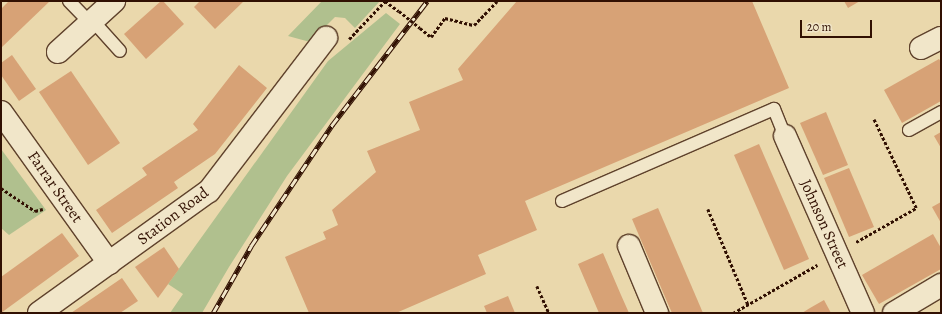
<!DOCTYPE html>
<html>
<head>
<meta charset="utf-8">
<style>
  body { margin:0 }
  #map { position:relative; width:942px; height:314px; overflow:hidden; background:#ead8ac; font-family:Alegreya,serif }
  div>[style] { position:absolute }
  .green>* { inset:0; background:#b0c08e }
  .building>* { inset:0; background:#d7a276 }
  .path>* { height:2.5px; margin-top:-1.25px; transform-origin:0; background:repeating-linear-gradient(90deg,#311002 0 3px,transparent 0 5px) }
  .roads { filter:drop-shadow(1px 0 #5f422c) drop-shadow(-1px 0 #5f422c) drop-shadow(0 1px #5f422c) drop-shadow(0 -1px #5f422c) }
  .service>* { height:12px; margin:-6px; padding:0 6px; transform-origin:6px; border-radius:6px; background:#f1e6c9 }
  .minor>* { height:22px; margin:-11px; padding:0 11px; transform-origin:11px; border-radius:11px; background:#f1e6c9 }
  .rail>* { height:4.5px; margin-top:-2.25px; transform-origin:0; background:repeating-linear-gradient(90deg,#f1e6c9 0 9px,#311002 0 18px); box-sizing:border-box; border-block:1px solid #311002 }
  .path-bridge>* { height:2.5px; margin-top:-1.25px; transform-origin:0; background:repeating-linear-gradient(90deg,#311002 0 3px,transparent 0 5px) }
  span { translate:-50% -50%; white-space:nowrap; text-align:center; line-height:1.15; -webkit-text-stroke:3px #f1e6c9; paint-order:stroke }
  .street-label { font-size:16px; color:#311002 }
  .frame { position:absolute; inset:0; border:2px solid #311002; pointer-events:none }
  .scale { position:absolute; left:800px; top:20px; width:72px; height:18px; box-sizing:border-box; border:2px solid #311002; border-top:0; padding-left:5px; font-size:12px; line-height:14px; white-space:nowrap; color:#311002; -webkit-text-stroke:3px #f1e6c9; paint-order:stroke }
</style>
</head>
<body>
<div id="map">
  <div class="green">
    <i style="clip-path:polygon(322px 1px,380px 1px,355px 28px,345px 18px,335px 17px,310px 42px,288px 36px)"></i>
    <i style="clip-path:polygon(386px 13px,400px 24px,287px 176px,229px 267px,202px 313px,170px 313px,183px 294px,168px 284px,328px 61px)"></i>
    <i style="clip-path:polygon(1px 149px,46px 210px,9px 235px,1px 228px)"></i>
  </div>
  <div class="building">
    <i style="clip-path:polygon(9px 1px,50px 1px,1px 48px,1px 9px)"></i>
    <i style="clip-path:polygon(161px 1px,163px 1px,184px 24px,146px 59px,124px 34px)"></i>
    <i style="clip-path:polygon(200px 1px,244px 1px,215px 29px,194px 7px)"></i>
    <i style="clip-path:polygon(517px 1px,752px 1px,789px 88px,525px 201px,537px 230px,478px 255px,486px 274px,396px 313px,309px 313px,285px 257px,326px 239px,323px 232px,338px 225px,332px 210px,376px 172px,367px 151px,420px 130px,409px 102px,463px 80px,458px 69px)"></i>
    <i style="clip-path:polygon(844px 1px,860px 1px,848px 8px)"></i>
    <i style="clip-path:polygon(12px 55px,36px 89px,19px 101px,1px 75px,1px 63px)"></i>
    <i style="clip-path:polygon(939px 59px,941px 62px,941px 101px,902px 123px,884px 90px)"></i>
    <i style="clip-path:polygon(239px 65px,267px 88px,215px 154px,174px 182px,178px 188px,112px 233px,96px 210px,147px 175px,142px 168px,198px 130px,193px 124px)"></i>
    <i style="clip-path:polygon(71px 71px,120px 143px,88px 165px,39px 92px)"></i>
    <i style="clip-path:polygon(826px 112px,848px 165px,823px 175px,800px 123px)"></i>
    <i style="clip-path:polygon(941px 132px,941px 148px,934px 136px)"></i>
    <i style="clip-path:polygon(759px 144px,809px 259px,784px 270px,734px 155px)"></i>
    <i style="clip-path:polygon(849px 168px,874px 227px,849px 237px,824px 178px)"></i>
    <i style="clip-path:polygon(941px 202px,941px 223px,932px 207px)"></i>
    <i style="clip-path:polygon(658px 208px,703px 313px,672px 313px,668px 304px,632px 219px)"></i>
    <i style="clip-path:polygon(62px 233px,79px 256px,1px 313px,1px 277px)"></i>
    <i style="clip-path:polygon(933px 234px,941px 248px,941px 269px,879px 304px,862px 275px)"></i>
    <i style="clip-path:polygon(164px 247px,179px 269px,158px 298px,135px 267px)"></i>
    <i style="clip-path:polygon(603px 253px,621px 295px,629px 313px,599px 313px,578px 264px)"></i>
    <i style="clip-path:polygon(122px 278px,138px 301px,120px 313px,71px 313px)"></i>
    <i style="clip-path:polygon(508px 296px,515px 313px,487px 313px,484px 306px)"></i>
    <i style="clip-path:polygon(824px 300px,831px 313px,802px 313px,810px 308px)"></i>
  </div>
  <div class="path">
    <i style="left:385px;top:1px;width:17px;rotate:36deg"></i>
    <i style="left:420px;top:28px;width:14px;rotate:39deg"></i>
    <i style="left:431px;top:37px;width:24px;rotate:-54deg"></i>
    <i style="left:445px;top:18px;width:30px;rotate:14deg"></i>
    <i style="left:474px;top:25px;width:33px;rotate:-46deg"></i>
    <i style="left:349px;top:39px;width:52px;rotate:-46.5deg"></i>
    <i style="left:1px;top:188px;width:41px;rotate:34.1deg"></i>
    <i style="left:35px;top:211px;width:8px;rotate:-14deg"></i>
    <i style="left:708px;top:209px;width:103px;rotate:67.2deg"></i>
    <i style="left:856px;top:242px;width:69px;rotate:-29.5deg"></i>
    <i style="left:916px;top:208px;width:98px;rotate:-115.5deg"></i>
    <i style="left:537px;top:286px;width:30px;rotate:66deg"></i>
    <i style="left:733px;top:313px;width:97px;rotate:-29.7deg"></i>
  </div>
  <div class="roads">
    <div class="service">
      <i style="left:69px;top:1px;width:30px;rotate:46deg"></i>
      <i style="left:93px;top:21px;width:40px;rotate:48deg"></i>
      <i style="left:909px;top:130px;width:37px;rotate:-29deg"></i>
      <i style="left:562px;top:201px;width:231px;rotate:-23.5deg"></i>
      <i style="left:774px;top:109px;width:29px;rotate:68deg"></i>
    </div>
    <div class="minor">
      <i style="left:921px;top:48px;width:22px;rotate:-27deg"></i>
      <i style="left:58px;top:52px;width:76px;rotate:-42.3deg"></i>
      <i style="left:1px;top:112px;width:186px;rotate:54.4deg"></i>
      <i style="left:785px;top:136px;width:193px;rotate:66.2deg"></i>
      <i style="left:629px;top:246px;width:73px;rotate:67.3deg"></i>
      <i style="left:39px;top:313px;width:209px;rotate:-35.7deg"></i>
      <i style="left:209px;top:191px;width:193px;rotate:-52.6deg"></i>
      <i style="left:894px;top:313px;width:55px;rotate:-30.8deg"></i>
    </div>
  </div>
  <div class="rail">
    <i style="left:213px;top:313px;width:77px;rotate:-60.4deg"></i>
    <i style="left:251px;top:246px;width:146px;rotate:-56.2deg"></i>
    <i style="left:332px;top:125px;width:156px;rotate:-52.5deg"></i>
  </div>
  <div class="path-bridge">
    <i style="left:399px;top:11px;width:27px;rotate:39deg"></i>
  </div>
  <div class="street-label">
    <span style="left:55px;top:187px;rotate:55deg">Farrar Street</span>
    <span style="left:173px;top:216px;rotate:-37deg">Station Road</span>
    <span style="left:824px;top:224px;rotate:66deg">Johnson Street</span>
  </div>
  <div class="frame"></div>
  <div class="scale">20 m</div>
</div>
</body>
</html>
